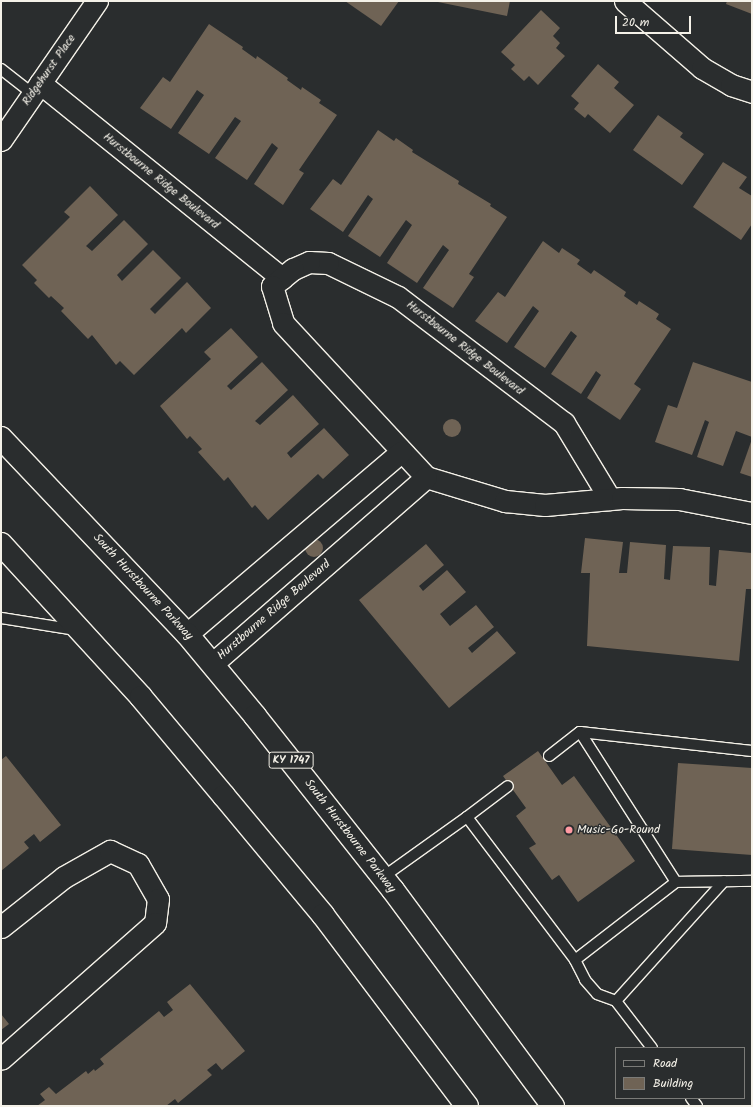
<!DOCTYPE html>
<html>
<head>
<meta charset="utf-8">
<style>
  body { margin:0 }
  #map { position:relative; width:753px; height:1107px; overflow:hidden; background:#2a2d2e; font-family:Kalam,sans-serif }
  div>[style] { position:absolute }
  .building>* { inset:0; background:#6f6355 }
  .round { border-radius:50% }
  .roads { filter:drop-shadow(1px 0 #f4f1e8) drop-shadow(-1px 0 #f4f1e8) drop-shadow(0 1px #f4f1e8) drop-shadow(0 -1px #f4f1e8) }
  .service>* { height:10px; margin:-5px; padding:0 5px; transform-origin:5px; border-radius:5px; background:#2a2d2e }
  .minor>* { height:21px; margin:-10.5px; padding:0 10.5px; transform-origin:10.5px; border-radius:10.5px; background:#2a2d2e }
  .primary>* { height:22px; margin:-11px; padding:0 11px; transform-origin:11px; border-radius:11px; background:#2a2d2e }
  .dots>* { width:11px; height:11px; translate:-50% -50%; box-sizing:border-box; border:2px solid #2a2d2e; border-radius:50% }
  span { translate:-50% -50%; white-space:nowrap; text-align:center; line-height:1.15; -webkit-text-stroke:3px #2a2d2e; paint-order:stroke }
  .shield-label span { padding:1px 3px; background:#2a2d2e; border:1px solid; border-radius:3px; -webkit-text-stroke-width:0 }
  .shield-label { font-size:11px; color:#f4f1e8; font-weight:700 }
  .street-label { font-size:12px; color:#f4f1e8 }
  .poi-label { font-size:12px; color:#f4f1e8 }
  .left { translate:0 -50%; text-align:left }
  .frame { position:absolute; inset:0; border:2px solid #f4f1e8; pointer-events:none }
  .legend { position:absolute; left:615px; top:1047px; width:130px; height:52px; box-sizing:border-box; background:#2a2d2e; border:1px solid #7b7b78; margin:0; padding:5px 7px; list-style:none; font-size:12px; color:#f4f1e8 }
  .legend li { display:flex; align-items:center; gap:8px; height:20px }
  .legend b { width:20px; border:1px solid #7b7b78 }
  .scale { position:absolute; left:615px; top:16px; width:76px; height:18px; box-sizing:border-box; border:2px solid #f4f1e8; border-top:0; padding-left:5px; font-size:12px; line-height:14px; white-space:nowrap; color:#f4f1e8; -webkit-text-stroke:3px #2a2d2e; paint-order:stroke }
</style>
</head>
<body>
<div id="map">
  <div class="building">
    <i style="clip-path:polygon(345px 1px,399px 1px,381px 26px)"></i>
    <i style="clip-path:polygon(433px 1px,510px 1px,507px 16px)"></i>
    <i style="clip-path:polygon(727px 1px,752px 1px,752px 14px,726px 4px)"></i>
    <i style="clip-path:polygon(541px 10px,560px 28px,553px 36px,560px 43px,556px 48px,565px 56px,538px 85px,529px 76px,524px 81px,511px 69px,515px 65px,501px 52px)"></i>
    <i style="clip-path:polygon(209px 24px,243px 47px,242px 49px,256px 59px,257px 56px,288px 78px,287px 80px,301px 90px,302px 87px,321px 100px,319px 103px,337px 115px,299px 170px,304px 173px,283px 205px,254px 184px,278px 148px,272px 143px,247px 180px,215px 158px,241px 121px,235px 117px,209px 154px,178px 133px,204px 95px,197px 90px,171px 129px,140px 108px,163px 77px,170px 82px)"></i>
    <i style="clip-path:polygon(598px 64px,619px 82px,614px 88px,634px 105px,610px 133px,588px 114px,585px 118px,574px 109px,579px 103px,571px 96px)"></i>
    <i style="clip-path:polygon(658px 115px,683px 133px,680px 137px,704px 154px,682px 185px,633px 150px)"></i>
    <i style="clip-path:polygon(378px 130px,394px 141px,396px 138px,413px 150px,412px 152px,459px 181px,458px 184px,491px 204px,490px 206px,507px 217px,469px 274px,474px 277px,453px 308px,423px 288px,449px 250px,443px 245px,417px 283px,387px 263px,412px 225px,406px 220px,380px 257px,348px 236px,373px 199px,368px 195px,343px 232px,310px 209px,333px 179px,341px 185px)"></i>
    <i style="clip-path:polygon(723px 162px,747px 177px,739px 188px,752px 196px,752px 224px,741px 240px,693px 207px)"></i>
    <i style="clip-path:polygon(90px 186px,118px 215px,86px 246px,92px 251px,124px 220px,148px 244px,117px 275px,122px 281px,153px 250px,181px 278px,150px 309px,155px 314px,187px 282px,211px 308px,186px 333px,182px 328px,134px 375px,120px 361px,116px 365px,92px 335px,88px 339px,61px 311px,64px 308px,51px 296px,49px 298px,34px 283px,37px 280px,22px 265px,70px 217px,64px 212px)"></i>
    <i style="clip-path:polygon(543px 241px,559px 253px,562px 248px,580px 260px,577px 264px,591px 274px,594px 270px,626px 292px,624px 296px,637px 305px,639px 301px,659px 314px,656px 319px,671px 329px,634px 384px,641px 389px,620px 420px,587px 398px,601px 375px,596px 371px,581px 394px,551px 374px,577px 336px,571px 331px,545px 368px,514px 347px,539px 311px,533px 306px,507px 343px,475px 321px,498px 292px,505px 297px)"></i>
    <i style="clip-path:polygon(231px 328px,258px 357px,227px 386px,231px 390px,262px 362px,288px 390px,255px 421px,260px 425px,293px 395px,319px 424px,287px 453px,291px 458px,324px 428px,349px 455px,323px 479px,318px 474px,268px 520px,255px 505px,252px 508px,228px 477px,224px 481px,198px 452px,202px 449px,190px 436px,187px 439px,160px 406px,211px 359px,204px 352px)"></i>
    <i style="clip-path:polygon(693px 362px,752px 382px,752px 437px,736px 431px,723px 466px,697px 457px,709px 422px,705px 420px,692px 455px,655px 442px,668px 405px,677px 408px)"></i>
    <i class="round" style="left:443px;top:419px;width:18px;height:18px"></i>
    <i style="clip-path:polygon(752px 439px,752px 477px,740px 473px)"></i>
    <i style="clip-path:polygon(585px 538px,623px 542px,619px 573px,627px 573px,630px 542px,666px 545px,664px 579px,670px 580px,673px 546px,710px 547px,709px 585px,716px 586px,719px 550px,752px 553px,752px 589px,746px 589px,739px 661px,587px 646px,590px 573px,581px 573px)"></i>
    <i class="round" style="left:305px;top:539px;width:18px;height:18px"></i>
    <i style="clip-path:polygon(426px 544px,444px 565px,419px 586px,423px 591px,447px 570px,466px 592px,440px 614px,450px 626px,476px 605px,494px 627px,468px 648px,472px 653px,497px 631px,516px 653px,449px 708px,359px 600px)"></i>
    <i style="clip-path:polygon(538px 751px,562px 785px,574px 776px,635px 861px,578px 902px,559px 875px,552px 880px,529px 848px,536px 844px,516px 816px,526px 808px,503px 776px)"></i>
    <i style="clip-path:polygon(6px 756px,61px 825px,40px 842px,34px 834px,24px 842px,29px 848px,1px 871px,1px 760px)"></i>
    <i style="clip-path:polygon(678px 763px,752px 768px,752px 855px,672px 849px)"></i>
    <i style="clip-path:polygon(190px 984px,245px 1051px,222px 1070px,216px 1063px,207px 1070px,212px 1075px,178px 1103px,175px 1099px,166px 1106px,37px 1106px,45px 1100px,40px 1094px,49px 1087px,56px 1094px,86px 1071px,88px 1074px,94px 1069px,95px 1071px,104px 1064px,100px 1059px,159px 1011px,164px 1017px,173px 1010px,167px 1002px)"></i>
    <i style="clip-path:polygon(1px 1014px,9px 1024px,1px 1030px)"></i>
  </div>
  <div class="roads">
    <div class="service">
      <i style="left:1px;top:69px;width:41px;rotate:38deg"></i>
      <i style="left:1px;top:618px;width:76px;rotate:9.1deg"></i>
      <i style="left:580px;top:732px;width:173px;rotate:6.3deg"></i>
      <i style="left:549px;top:756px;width:39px;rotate:-38deg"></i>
      <i style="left:580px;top:732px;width:178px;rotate:57.4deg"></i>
      <i style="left:467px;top:817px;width:51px;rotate:-37.1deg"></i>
      <i style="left:383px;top:877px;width:103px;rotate:-35.5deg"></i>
      <i style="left:467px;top:817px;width:179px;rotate:52.9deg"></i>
      <i style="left:575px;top:960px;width:128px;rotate:-37.7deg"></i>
      <i style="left:676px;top:882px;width:76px;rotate:-0.8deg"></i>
      <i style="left:575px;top:960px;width:22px;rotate:63deg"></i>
      <i style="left:585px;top:980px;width:18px;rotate:49deg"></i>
      <i style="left:597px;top:994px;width:20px;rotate:20deg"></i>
      <i style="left:652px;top:1048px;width:59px;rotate:-127.5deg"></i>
      <i style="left:616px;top:1001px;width:161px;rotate:-48deg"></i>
      <i style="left:691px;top:1098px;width:10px;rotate:53deg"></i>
    </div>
    <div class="minor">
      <i style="left:625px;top:1px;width:102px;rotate:41deg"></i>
      <i style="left:702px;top:68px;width:34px;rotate:30deg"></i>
      <i style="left:731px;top:85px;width:22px;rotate:18deg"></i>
      <i style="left:40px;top:83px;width:311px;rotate:38.9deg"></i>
      <i style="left:1px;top:140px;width:169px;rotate:-55.4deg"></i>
      <i style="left:610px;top:499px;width:89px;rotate:-121.2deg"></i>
      <i style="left:564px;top:423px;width:208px;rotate:-142.8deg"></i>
      <i style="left:398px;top:297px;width:78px;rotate:-154.1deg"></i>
      <i style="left:328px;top:263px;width:19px;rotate:-177deg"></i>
      <i style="left:309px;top:262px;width:17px;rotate:156deg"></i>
      <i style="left:293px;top:269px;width:27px;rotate:141deg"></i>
      <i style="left:272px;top:286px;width:39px;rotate:73deg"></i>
      <i style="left:283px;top:323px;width:210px;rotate:47.1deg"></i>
      <i style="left:426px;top:477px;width:83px;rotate:16.9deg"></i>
      <i style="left:505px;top:501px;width:40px;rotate:5.7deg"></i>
      <i style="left:545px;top:505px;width:77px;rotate:-5.2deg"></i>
      <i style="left:622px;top:498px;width:57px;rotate:1deg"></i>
      <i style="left:679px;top:499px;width:74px;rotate:10.9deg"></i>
      <i style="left:187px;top:634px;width:281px;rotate:-40.4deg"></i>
      <i style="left:212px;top:664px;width:284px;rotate:-41.1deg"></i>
      <i style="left:1px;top:927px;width:80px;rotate:-38.4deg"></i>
      <i style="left:64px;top:877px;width:53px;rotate:-29.5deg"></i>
      <i style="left:110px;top:851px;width:31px;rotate:25deg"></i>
      <i style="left:138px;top:864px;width:40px;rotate:60.3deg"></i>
      <i style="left:158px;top:899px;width:24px;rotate:97deg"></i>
      <i style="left:155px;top:923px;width:205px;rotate:138.6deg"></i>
    </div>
    <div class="primary">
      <i style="left:1px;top:438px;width:270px;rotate:46.5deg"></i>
      <i style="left:187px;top:634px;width:107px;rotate:50.3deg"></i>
      <i style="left:255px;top:716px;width:222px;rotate:51.6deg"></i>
      <i style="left:393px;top:890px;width:269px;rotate:53.5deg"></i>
      <i style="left:1px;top:544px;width:207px;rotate:47.5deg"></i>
      <i style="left:141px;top:697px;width:129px;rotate:50deg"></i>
      <i style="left:224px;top:796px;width:155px;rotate:50.2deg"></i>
      <i style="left:323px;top:915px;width:239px;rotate:53deg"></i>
    </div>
  </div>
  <div class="dots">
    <i style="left:569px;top:830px;background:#ff9aa2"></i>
  </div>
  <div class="shield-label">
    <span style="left:291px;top:760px">KY 1747</span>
  </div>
  <div class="street-label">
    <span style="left:49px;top:70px;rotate:-55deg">Ridgehurst Place</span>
    <span style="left:161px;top:181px;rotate:39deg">Hurstbourne Ridge Boulevard</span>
    <span style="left:465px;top:348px;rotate:38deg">Hurstbourne Ridge Boulevard</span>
    <span style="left:143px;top:587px;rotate:47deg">South Hurstbourne Parkway</span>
    <span style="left:274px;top:610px;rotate:-41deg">Hurstbourne Ridge Boulevard</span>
    <span style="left:350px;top:836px;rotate:52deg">South Hurstbourne Parkway</span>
  </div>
  <div class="poi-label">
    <span class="left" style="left:577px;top:830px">Music-Go-Round</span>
  </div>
  <div class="frame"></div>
  <ul class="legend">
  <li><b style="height:5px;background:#2a2d2e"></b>Road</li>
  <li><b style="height:11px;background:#6f6355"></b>Building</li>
  </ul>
  <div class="scale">20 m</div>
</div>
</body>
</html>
